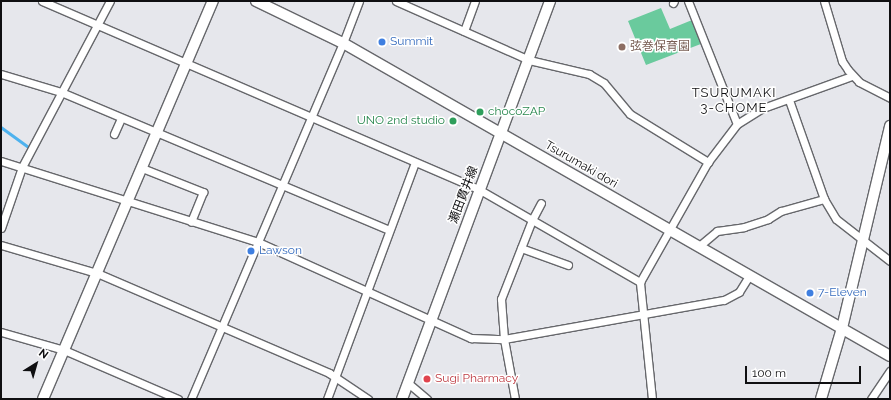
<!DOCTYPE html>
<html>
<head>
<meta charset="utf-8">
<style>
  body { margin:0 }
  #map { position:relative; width:891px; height:400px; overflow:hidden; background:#e6e7ec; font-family:Raleway,"Noto Sans JP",sans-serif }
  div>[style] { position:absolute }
  .green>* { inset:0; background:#6aca9d }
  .stream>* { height:2.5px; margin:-1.25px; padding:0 1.25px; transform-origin:1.25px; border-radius:1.25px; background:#4eb2ee }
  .roads { filter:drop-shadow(1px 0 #66676b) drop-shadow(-1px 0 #66676b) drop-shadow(0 1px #66676b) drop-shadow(0 -1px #66676b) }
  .street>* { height:7px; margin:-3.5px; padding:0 3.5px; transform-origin:3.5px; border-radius:3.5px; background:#fff }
  .secondary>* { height:10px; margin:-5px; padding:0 5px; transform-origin:5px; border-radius:5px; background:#fff }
  .dots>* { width:11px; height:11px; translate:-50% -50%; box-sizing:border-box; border:2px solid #fff; border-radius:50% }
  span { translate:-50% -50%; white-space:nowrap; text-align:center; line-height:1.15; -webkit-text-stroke:3px #fff; paint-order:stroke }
  .shop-label { font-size:12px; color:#366cbe }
  .left { translate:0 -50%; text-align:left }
  .education-label { font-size:12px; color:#785e54 }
  .leisure-label { font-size:12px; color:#27864d }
  .right { translate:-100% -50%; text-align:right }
  .street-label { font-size:12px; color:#0f0f11 }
  .health-label { font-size:12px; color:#be3a42 }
  .neighbourhood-label { font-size:13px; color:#0f0f11; letter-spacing:1px }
  .frame { position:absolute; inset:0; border:2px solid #0f0f11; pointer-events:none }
  .north { position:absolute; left:16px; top:344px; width:40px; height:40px; -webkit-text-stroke:3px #fff; paint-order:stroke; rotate:37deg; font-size:11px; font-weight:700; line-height:16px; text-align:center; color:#0f0f11 }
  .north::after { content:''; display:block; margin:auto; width:14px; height:18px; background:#0f0f11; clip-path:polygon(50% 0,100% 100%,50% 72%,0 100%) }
  .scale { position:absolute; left:745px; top:366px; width:116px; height:18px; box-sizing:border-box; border:2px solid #0f0f11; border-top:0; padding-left:5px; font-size:12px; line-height:14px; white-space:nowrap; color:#0f0f11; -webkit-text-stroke:3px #fff; paint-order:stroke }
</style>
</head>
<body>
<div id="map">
  <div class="green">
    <i style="clip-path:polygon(661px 8px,670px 29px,697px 18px,706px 42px,646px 65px,628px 21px)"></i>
  </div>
  <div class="stream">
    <i style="left:1px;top:127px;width:37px;rotate:36deg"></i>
  </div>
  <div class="roads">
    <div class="street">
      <i style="left:42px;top:1px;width:477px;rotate:23.3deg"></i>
      <i style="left:480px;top:190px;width:185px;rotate:29.9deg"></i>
      <i style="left:396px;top:1px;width:145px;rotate:23.9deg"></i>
      <i style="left:529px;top:60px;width:62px;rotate:13.1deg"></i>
      <i style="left:589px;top:74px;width:17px;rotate:31deg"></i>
      <i style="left:604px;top:83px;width:40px;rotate:50deg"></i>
      <i style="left:630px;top:114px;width:92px;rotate:31.6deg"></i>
      <i style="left:688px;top:1px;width:132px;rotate:68.3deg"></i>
      <i style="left:824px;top:1px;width:63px;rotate:73.3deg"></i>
      <i style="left:842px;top:61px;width:11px;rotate:56deg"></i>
      <i style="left:848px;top:70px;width:16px;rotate:47deg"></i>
      <i style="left:859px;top:82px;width:35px;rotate:27deg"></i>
      <i style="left:673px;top:3px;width:2px;rotate:-63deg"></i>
      <i style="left:464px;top:31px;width:32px;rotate:-70deg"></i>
      <i style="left:1px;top:74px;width:63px;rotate:16.7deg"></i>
      <i style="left:61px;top:92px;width:356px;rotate:22.8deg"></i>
      <i style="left:789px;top:100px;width:105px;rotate:70.5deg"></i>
      <i style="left:824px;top:199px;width:23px;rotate:59deg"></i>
      <i style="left:836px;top:219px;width:68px;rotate:37.9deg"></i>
      <i style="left:114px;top:134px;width:17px;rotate:-66deg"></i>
      <i style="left:1px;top:161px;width:269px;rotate:17.5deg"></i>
      <i style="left:258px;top:242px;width:234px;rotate:24.3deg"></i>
      <i style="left:471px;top:338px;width:33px;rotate:2deg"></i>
      <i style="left:504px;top:339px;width:223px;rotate:-10.1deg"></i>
      <i style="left:724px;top:300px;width:17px;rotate:-28deg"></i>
      <i style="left:739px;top:292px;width:19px;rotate:-58deg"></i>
      <i style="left:142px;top:168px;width:66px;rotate:21.5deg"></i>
      <i style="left:203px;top:192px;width:32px;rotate:112deg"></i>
      <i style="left:1px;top:228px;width:65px;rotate:-71deg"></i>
      <i style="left:22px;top:167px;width:188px;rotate:-62.1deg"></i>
      <i style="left:1px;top:245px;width:100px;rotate:16.3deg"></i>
      <i style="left:97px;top:273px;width:253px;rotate:23.3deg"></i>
      <i style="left:329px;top:373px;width:47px;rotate:33.7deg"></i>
      <i style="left:698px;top:247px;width:25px;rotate:-40deg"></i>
      <i style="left:717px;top:231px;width:27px;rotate:-8deg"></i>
      <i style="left:744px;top:227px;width:25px;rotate:-18deg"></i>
      <i style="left:768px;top:219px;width:15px;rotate:-32deg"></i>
      <i style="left:781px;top:211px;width:45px;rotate:-15.6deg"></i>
      <i style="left:521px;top:248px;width:50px;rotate:19.9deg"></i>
      <i style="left:1px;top:332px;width:66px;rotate:15.9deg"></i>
      <i style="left:64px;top:350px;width:124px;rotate:23.3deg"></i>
      <i style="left:408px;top:383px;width:25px;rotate:40deg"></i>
      <i style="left:191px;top:399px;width:387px;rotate:-66.9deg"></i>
      <i style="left:343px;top:43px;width:45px;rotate:-69.1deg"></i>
      <i style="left:327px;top:399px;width:252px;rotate:-69.6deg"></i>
      <i style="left:515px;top:399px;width:61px;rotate:-100.4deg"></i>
      <i style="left:504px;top:339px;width:40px;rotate:-94.3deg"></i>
      <i style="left:501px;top:299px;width:85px;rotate:-68.6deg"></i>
      <i style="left:532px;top:220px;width:19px;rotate:-62deg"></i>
      <i style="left:652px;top:399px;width:118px;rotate:-95.9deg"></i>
      <i style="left:640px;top:282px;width:138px;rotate:-60.5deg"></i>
      <i style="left:708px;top:162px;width:48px;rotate:-52.7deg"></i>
      <i style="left:737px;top:124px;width:31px;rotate:-32deg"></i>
      <i style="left:763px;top:108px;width:95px;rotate:-19.8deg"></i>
      <i style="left:871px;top:399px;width:34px;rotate:-56deg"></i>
    </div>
    <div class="secondary">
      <i style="left:256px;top:1px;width:97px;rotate:25.8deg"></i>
      <i style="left:343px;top:43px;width:630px;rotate:29.78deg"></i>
      <i style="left:43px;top:399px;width:433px;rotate:-66.9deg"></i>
      <i style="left:402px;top:399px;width:425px;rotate:-69.6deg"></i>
      <i style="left:821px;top:399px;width:74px;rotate:-73.5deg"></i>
      <i style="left:842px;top:328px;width:208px;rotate:-76.6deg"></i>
    </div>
  </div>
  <div class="dots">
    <i style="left:382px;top:42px;background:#3f7fe0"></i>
    <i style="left:622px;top:47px;background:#8d6e63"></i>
    <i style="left:480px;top:112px;background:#2e9e5b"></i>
    <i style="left:453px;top:121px;background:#2e9e5b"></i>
    <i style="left:251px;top:251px;background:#3f7fe0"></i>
    <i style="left:810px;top:293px;background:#3f7fe0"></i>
    <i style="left:427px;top:379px;background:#e0444e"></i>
  </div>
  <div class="shop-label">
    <span class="left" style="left:390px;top:42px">Summit</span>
    <span class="left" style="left:259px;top:251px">Lawson</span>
    <span class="left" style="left:818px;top:293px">7-Eleven</span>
  </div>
  <div class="education-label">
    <span class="left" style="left:630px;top:47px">弦巻保育園</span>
  </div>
  <div class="leisure-label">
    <span class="left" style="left:488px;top:112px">chocoZAP</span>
    <span class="right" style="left:445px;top:121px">UNO 2nd studio</span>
  </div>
  <div class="street-label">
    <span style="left:581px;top:165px;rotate:30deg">Tsurumaki dori</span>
    <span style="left:464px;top:195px;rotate:-69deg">瀬田貫井線</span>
  </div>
  <div class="health-label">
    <span class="left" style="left:435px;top:379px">Sugi Pharmacy</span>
  </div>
  <div class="neighbourhood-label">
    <span style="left:734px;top:101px">TSURUMAKI<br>3-CHOME</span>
  </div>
  <div class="frame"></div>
  <div class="north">N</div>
  <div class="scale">100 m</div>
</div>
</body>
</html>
